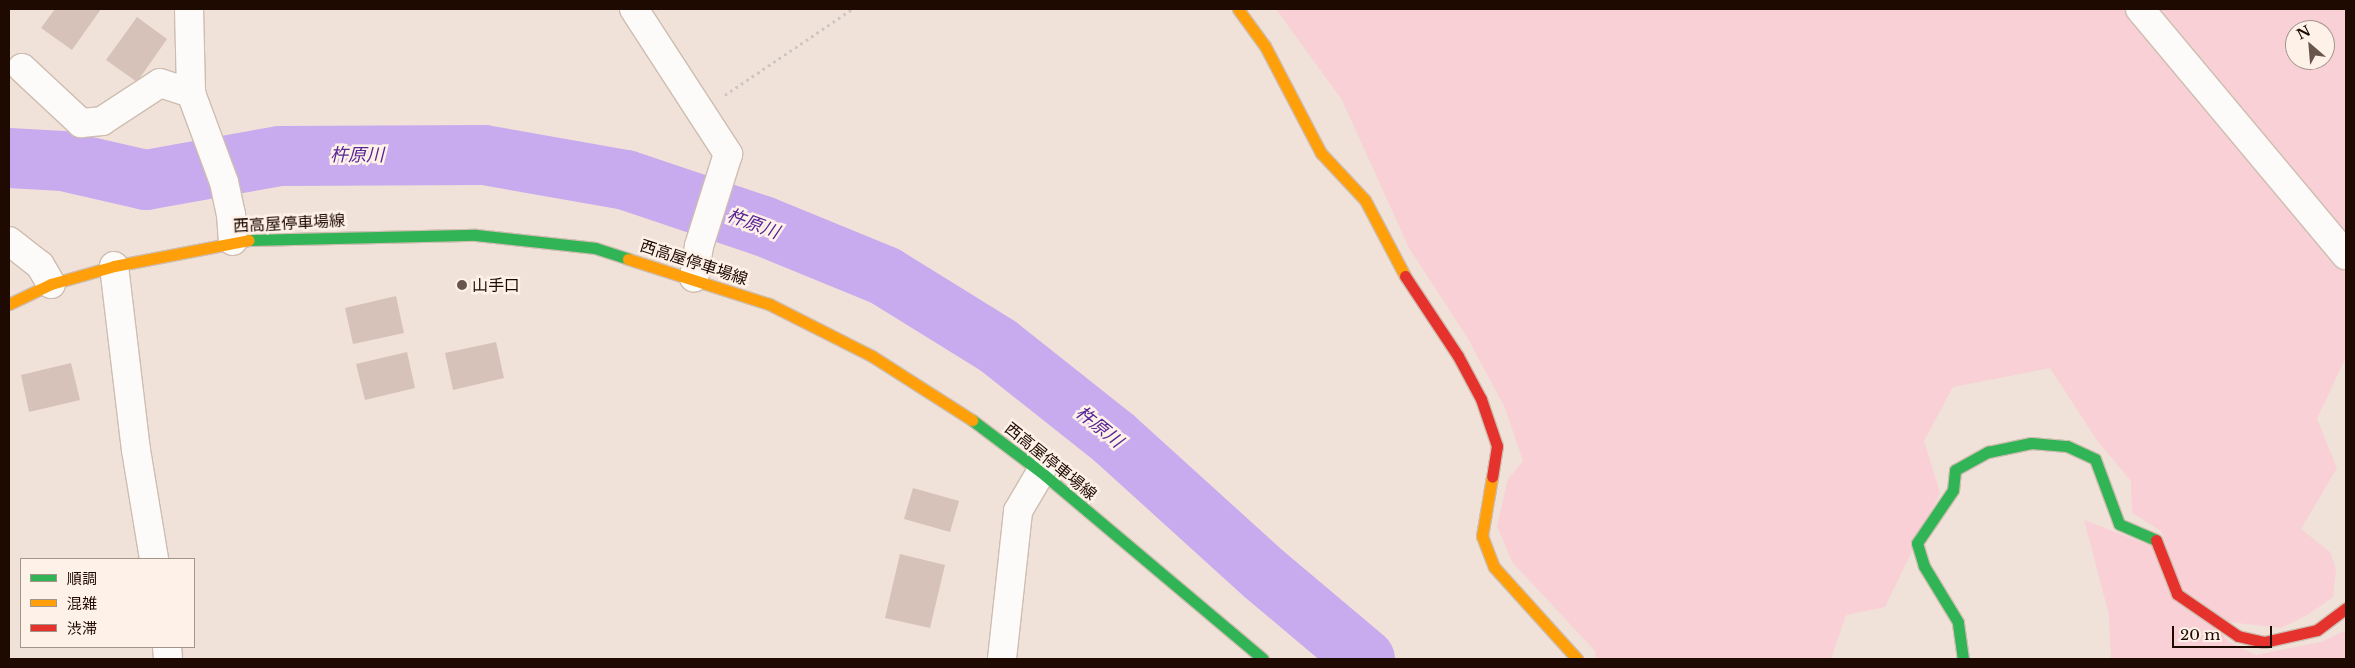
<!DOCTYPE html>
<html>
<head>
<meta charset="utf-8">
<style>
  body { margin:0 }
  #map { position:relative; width:2355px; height:668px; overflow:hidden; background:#f0e2d9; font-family:"Libre Baskerville","Noto Sans JP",serif }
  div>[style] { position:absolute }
  .green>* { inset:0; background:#f8d0d6 }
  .river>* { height:60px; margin:-30px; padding:0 30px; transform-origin:30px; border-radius:30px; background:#c8abee }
  .building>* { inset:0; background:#d6c2b9 }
  .path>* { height:3px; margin-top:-1.5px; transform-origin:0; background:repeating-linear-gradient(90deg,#ccc6c3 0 2.5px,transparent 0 6.5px) }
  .roads { filter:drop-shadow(1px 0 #cebdb0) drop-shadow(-1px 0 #cebdb0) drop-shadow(0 1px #cebdb0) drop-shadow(0 -1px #cebdb0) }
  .street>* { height:28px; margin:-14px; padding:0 14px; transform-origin:14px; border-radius:14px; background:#fdfbf9 }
  .fast>* { height:11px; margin:-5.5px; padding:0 5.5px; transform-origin:5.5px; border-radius:5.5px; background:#30b455 }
  .slow>* { height:11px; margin:-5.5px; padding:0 5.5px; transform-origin:5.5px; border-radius:5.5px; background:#ff9f0a }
  .jam>* { height:11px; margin:-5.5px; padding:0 5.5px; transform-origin:5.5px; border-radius:5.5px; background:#e5322d }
  .dots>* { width:14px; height:14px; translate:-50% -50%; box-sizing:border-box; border:2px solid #fef1e8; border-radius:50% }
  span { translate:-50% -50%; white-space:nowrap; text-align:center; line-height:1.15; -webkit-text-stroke:5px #fef1e8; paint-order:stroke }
  .street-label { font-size:16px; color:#1e0a00 }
  .poi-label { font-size:16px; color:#1e0a00 }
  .left { translate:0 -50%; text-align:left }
  .water-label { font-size:18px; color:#582596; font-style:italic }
  .frame { position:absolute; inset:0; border:10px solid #1e0a00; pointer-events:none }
  .legend { position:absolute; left:20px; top:558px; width:175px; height:90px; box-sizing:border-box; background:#fef1e8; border:1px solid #a4958b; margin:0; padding:6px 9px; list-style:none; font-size:15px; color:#1e0a00 }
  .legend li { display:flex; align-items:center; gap:10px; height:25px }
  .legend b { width:25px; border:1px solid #a4958b }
  .north { position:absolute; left:2285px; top:20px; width:50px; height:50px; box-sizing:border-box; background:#fef1e8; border:1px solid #a4958b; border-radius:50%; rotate:333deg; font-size:14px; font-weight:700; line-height:20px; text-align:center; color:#1e0a00 }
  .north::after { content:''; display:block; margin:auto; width:18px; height:22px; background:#68564c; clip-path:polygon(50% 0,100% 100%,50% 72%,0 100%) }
  .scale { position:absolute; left:2172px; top:626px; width:100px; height:22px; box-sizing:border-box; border:2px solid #1e0a00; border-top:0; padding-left:6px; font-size:15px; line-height:18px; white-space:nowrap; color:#1e0a00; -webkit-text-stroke:4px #fef1e8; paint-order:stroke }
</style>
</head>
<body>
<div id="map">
  <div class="green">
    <i style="clip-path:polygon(1276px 9px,2123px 9px,2346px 274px,2346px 357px,2317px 419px,2337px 468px,2301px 529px,2330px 552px,2336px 569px,2333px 597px,2309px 614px,2281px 628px,2229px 622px,2181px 588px,2161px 531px,2132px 513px,2131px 481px,2098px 442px,2050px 368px,1953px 387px,1924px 441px,1940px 493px,1885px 607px,1846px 615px,1831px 659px,1596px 659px,1595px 651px,1512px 562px,1497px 526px,1508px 479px,1523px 461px,1505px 408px,1467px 337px,1409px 248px,1342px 100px)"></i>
    <i style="clip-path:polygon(evenodd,2149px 9px,2346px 9px,2346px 244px,2149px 9px,2295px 30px,2325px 30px,2325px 60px,2295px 60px,2295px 30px)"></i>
    <i style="clip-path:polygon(2084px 520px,2151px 546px,2228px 641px,2256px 655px,2321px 642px,2346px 630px,2346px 659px,2111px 659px,2109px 615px)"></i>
  </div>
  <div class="river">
    <i style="left:9px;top:158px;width:54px;rotate:3.2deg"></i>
    <i style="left:63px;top:161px;width:85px;rotate:12.9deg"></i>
    <i style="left:146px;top:180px;width:136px;rotate:-10.2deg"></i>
    <i style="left:280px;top:156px;width:204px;rotate:-0.3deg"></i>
    <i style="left:484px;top:155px;width:144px;rotate:10deg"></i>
    <i style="left:626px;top:180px;width:145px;rotate:18.6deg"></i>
    <i style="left:763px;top:226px;width:132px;rotate:22.3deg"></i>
    <i style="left:885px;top:276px;width:133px;rotate:31.8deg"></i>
    <i style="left:998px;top:346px;width:148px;rotate:38.4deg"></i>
    <i style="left:1114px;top:438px;width:202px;rotate:42.2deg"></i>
    <i style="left:1264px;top:574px;width:132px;rotate:40.1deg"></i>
  </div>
  <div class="building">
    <i style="clip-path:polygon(55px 9px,101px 9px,72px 50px,41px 28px)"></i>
    <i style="clip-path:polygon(137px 17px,167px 39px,137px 82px,106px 60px)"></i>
    <i style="clip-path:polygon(396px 296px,404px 333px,353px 344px,345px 308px)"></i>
    <i style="clip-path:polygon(496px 342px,504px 378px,453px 390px,445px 353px)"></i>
    <i style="clip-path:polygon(407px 352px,415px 388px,365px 400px,356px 364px)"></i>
    <i style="clip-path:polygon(71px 363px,80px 400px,29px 412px,21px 375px)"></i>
    <i style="clip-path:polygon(913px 488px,959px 501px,950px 532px,904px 519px)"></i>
    <i style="clip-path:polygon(900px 554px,945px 565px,930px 628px,885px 618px)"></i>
  </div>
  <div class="path">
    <i style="left:725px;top:95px;width:153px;rotate:-34.1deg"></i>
  </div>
  <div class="roads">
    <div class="street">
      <i style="left:189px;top:9px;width:84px;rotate:88.6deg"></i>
      <i style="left:191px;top:93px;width:95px;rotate:69.7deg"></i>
      <i style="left:224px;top:182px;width:33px;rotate:78deg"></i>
      <i style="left:231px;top:214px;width:27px;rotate:86deg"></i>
      <i style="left:634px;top:9px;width:173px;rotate:57deg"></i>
      <i style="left:728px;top:154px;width:96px;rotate:107.5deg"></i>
      <i style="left:699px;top:246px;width:32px;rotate:99deg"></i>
      <i style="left:2140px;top:9px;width:321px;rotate:50.1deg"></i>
      <i style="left:22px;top:68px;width:81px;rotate:43deg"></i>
      <i style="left:81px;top:123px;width:21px;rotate:-5deg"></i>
      <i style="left:102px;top:121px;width:69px;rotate:-33.2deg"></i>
      <i style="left:160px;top:83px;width:33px;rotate:18deg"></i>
      <i style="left:9px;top:241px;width:39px;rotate:38deg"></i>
      <i style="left:40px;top:265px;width:22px;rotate:60deg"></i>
      <i style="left:114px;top:266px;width:185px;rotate:83.2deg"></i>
      <i style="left:136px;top:450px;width:110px;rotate:80.6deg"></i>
      <i style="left:167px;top:647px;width:12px;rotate:85deg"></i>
      <i style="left:1002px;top:659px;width:149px;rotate:-83.8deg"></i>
      <i style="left:1018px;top:511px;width:45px;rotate:-59.5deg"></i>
    </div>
    <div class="fast">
      <i style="left:249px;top:240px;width:227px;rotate:-1.3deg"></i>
      <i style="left:476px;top:235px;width:120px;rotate:6.2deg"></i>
      <i style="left:595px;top:248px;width:35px;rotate:18deg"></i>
      <i style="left:972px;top:420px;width:86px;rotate:37deg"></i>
      <i style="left:1041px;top:472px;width:290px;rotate:40.1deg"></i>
      <i style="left:1963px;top:659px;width:37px;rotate:-98deg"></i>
      <i style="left:1958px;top:622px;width:66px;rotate:-121.3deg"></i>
      <i style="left:1924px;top:566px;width:24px;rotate:-107deg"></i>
      <i style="left:1917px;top:543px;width:64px;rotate:-55.8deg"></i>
      <i style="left:1953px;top:490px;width:20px;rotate:-84deg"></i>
      <i style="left:1955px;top:470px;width:38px;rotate:-29deg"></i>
      <i style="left:1988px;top:452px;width:44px;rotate:-11.8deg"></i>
      <i style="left:2031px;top:443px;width:36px;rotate:5deg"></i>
      <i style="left:2067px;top:446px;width:31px;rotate:25deg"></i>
      <i style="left:2095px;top:459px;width:69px;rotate:69.7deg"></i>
      <i style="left:2119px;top:524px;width:40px;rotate:23.4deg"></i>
    </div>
    <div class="slow">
      <i style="left:1238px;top:9px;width:46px;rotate:53.9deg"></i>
      <i style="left:1265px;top:46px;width:121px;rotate:62.4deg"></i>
      <i style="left:1321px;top:153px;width:64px;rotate:46.9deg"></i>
      <i style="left:1365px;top:200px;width:86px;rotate:62.2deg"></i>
      <i style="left:628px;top:259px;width:148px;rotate:17.7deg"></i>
      <i style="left:769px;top:304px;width:115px;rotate:26.8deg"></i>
      <i style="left:872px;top:356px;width:119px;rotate:32.6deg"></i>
      <i style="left:9px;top:304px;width:47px;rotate:-25.5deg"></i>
      <i style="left:51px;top:284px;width:66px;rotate:-15.9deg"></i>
      <i style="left:114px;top:266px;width:137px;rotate:-10.9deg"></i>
      <i style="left:1492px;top:477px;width:60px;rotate:99.6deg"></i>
      <i style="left:1482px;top:536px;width:33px;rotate:69deg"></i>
      <i style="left:1494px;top:567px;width:124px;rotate:47.9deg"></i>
    </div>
    <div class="jam">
      <i style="left:1405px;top:276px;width:96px;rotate:56.5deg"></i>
      <i style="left:1458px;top:356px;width:49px;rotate:61.9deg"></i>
      <i style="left:1481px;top:399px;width:50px;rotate:71.2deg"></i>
      <i style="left:1497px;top:446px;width:31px;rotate:99deg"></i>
      <i style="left:2156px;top:540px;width:58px;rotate:68.7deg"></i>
      <i style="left:2177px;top:594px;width:74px;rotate:34.5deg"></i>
      <i style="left:2238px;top:636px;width:27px;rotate:13deg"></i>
      <i style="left:2264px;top:642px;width:54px;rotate:-12.8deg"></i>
      <i style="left:2317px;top:630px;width:36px;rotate:-37deg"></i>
    </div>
  </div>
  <div class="dots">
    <i style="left:462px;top:285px;background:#68564c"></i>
  </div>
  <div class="street-label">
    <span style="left:289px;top:223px;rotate:-3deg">西高屋停車場線</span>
    <span style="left:694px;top:262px;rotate:18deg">西高屋停車場線</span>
    <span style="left:1051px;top:461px;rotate:39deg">西高屋停車場線</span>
  </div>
  <div class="poi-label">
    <span class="left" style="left:472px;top:285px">山手口</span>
  </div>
  <div class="water-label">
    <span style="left:357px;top:155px">杵原川</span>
    <span style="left:753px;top:224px;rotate:20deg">杵原川</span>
    <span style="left:1099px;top:427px;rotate:39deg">杵原川</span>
  </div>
  <div class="frame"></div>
  <ul class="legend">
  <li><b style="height:6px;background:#30b455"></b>順調</li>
  <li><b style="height:6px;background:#ff9f0a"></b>混雑</li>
  <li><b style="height:6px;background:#e5322d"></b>渋滞</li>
  </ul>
  <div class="north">N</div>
  <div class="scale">20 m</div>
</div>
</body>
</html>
